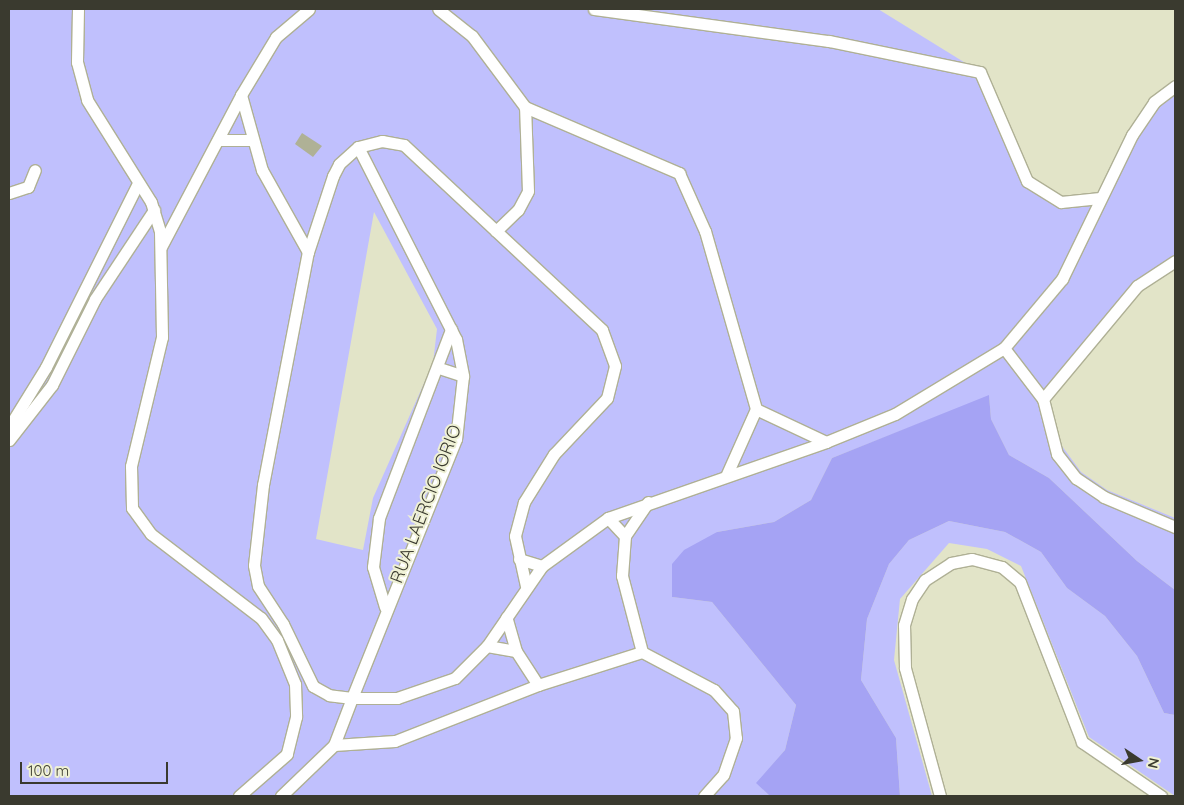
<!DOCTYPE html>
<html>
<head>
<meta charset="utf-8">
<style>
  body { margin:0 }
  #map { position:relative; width:1184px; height:805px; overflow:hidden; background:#e2e4c8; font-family:Quicksand,sans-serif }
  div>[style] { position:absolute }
  .green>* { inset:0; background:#c0c0fd }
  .water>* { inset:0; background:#a5a3f4 }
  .building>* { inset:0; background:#afb196 }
  .roads { filter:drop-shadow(1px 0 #afb095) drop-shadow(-1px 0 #afb095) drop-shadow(0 1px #afb095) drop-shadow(0 -1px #afb095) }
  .minor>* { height:11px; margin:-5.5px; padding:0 5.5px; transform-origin:5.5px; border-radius:5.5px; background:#fff }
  span { translate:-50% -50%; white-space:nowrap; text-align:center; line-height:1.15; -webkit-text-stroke:4px #eff1d5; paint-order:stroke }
  .street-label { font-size:18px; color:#3a3a2f }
  .frame { position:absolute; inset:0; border:10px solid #3a3a2f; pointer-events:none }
  .north { position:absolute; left:1114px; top:735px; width:50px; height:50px; -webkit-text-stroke:4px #eff1d5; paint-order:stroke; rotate:102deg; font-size:14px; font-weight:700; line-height:20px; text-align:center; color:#3a3a2f }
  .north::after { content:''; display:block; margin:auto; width:18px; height:22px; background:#3a3a2f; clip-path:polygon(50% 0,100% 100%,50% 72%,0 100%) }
  .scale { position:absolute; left:20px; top:762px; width:148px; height:22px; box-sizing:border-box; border:2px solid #3a3a2f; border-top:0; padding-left:6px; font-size:15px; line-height:18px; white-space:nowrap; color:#3a3a2f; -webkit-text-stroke:4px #eff1d5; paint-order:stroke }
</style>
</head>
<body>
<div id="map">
  <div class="green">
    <i style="clip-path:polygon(evenodd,9px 9px,878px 9px,980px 72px,1035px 188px,1064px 197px,1100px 198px,1149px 108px,1175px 90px,1175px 263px,1116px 311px,1043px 400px,1059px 442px,1081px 472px,1107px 490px,1175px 518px,1175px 590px,1137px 561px,1049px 478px,1009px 455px,991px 419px,989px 396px,832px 458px,811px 500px,774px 522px,717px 532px,672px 597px,712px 602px,796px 705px,785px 750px,757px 783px,770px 796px,9px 796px,9px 9px,374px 212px,437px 329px,433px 363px,373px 498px,363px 550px,316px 539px,374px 212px)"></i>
    <i style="clip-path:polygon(949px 521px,1005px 532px,1041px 552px,1067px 588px,1105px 616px,1137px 656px,1164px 713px,1175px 715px,1175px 796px,1089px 737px,1021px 566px,987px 549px,949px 543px,900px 599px,894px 660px,932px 796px,900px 796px,896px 738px,861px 680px,867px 619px,889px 564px,909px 540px)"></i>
  </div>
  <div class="water">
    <i style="clip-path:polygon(989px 395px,991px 419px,1009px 455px,1049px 478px,1137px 561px,1175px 590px,1175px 715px,1164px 713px,1137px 656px,1105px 616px,1067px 588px,1041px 552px,1005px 532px,949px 521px,909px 540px,889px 564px,867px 619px,861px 680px,896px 738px,900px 796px,770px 796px,756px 783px,785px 750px,796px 705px,712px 602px,672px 597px,672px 564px,684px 550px,717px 532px,774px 522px,811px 500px,832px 458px)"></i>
  </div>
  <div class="building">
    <i style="clip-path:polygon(302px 133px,322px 146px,313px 157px,295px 144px)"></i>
  </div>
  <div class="roads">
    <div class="minor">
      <i style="left:78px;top:9px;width:53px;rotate:91.1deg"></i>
      <i style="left:77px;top:62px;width:39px;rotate:75deg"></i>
      <i style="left:87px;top:100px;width:120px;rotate:57.9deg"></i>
      <i style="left:151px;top:202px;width:31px;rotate:73deg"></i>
      <i style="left:160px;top:232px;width:105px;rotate:88.9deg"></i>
      <i style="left:162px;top:337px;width:133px;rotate:103.5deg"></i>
      <i style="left:131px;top:466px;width:42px;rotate:88.6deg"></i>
      <i style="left:132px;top:508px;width:32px;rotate:54deg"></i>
      <i style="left:151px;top:534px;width:138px;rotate:37.4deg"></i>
      <i style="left:261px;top:618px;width:27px;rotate:54deg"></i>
      <i style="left:277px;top:640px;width:48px;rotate:67.8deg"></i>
      <i style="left:295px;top:684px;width:33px;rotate:88deg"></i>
      <i style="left:296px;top:717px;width:38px;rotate:104deg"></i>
      <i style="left:287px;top:754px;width:64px;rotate:138.8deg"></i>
      <i style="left:594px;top:9px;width:237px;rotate:7.8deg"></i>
      <i style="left:829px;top:41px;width:154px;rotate:11.6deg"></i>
      <i style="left:980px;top:72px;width:119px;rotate:66.7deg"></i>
      <i style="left:1027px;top:181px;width:40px;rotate:32deg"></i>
      <i style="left:1061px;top:202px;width:39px;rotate:-6deg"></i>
      <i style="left:241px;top:95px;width:68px;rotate:-58.9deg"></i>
      <i style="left:276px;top:37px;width:43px;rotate:-40.3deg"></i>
      <i style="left:525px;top:107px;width:168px;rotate:23.2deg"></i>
      <i style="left:679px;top:173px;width:64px;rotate:65.9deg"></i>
      <i style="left:705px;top:231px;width:185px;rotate:74deg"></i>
      <i style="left:218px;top:140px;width:32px"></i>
      <i style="left:358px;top:147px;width:216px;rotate:63deg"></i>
      <i style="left:456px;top:339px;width:38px;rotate:79deg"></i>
      <i style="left:463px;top:376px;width:63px;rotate:96.3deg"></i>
      <i style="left:456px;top:439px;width:279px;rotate:111.9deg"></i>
      <i style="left:352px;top:698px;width:45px"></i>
      <i style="left:397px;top:698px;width:61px;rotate:-19deg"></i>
      <i style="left:455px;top:678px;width:45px;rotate:-45deg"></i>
      <i style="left:487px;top:646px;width:97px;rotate:-55.5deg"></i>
      <i style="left:542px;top:566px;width:82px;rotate:-36deg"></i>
      <i style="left:608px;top:518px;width:231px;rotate:-19.2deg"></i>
      <i style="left:826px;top:442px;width:77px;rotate:-154.8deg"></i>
      <i style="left:756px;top:409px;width:73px;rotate:114.1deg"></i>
      <i style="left:9px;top:193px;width:20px;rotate:-18deg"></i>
      <i style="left:28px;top:187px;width:18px;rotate:-68deg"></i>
      <i style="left:496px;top:231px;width:145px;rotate:43deg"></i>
      <i style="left:602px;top:330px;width:38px;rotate:70deg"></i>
      <i style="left:615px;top:366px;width:33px;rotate:104deg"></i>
      <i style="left:607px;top:398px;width:77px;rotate:133.4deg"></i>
      <i style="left:554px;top:454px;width:57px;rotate:122deg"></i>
      <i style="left:524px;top:502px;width:35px;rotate:105deg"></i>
      <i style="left:515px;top:536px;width:51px;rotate:77.6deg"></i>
      <i style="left:161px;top:247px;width:172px;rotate:-62.2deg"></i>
      <i style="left:241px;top:95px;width:78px;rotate:74.4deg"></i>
      <i style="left:262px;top:170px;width:94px;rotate:60.7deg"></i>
      <i style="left:1004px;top:348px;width:90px;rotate:-50deg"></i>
      <i style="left:1062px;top:279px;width:160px;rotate:-64.1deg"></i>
      <i style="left:1132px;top:135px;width:40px;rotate:-56deg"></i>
      <i style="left:1154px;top:102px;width:26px;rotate:-37deg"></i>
      <i style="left:439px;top:368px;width:25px;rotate:18deg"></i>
      <i style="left:1043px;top:399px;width:147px;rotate:-50.2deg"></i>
      <i style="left:1137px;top:286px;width:45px;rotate:-33.3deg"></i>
      <i style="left:9px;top:427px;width:70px;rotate:-58.3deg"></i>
      <i style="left:46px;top:367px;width:206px;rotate:-63.4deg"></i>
      <i style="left:9px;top:440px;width:70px;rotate:-52deg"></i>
      <i style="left:52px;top:385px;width:96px;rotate:-63.4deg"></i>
      <i style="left:95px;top:299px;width:107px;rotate:-56.5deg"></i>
      <i style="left:826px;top:442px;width:74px;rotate:-22.1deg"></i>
      <i style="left:895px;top:414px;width:127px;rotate:-31.2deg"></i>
      <i style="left:1004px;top:348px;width:64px;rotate:52.6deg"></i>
      <i style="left:1043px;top:399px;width:57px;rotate:75.7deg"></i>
      <i style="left:1057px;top:454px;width:31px;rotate:52deg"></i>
      <i style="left:1076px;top:478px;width:34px;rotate:34deg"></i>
      <i style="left:1104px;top:497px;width:77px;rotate:22.9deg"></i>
      <i style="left:608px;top:518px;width:25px;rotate:47deg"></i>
      <i style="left:519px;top:559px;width:24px;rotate:17deg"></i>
      <i style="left:385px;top:607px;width:42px;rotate:-106.7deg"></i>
      <i style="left:373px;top:567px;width:49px;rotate:-83deg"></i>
      <i style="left:379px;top:518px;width:202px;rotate:-69.1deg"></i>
      <i style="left:487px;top:646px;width:29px;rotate:10deg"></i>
      <i style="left:516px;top:651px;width:35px;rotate:-106deg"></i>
      <i style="left:642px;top:652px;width:79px;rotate:-104.7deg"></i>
      <i style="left:622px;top:576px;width:40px;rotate:-85.7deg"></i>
      <i style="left:625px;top:536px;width:41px;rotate:-55.9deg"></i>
      <i style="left:538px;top:685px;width:109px;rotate:-17.6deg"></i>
      <i style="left:642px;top:652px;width:81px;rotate:27.8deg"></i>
      <i style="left:714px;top:690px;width:28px;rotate:48deg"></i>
      <i style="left:733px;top:711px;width:27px;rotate:84deg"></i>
      <i style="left:736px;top:738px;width:39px;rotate:109deg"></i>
      <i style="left:723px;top:775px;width:28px;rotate:132deg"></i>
      <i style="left:334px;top:745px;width:61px;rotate:-3.8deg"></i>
      <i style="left:395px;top:741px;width:154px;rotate:-21.4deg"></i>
      <i style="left:538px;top:685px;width:40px;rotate:-122.9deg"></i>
      <i style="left:281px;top:796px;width:74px;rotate:-43.9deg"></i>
      <i style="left:334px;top:745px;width:50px;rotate:-69deg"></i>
      <i style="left:352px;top:698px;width:23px;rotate:-173deg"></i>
      <i style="left:329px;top:695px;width:18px;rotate:-151deg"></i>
      <i style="left:313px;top:686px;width:69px;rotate:-115.8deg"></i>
      <i style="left:283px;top:624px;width:45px;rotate:-123.3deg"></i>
      <i style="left:258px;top:586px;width:21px;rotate:-101deg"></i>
      <i style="left:254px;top:565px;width:81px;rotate:-83.6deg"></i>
      <i style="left:263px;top:485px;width:237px;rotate:-79.1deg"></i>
      <i style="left:308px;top:252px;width:80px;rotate:-71.8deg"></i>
      <i style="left:333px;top:176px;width:13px;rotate:-63deg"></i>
      <i style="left:339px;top:164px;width:25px;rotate:-42deg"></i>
      <i style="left:358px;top:147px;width:25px;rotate:-14deg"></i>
      <i style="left:382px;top:141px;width:22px;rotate:10deg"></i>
      <i style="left:404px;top:145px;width:126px;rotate:43.1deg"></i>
      <i style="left:496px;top:231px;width:30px;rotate:-44deg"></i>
      <i style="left:518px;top:210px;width:21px;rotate:-62deg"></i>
      <i style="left:528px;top:191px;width:84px;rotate:-92deg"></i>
      <i style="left:525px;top:107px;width:89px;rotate:-126.7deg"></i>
      <i style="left:472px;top:36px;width:43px;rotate:-141.5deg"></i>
      <i style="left:940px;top:796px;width:133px;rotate:-105.3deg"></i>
      <i style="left:905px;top:668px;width:43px;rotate:-91.3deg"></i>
      <i style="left:904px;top:625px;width:27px;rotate:-73deg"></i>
      <i style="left:912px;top:599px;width:23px;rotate:-56deg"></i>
      <i style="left:925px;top:580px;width:31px;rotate:-33deg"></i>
      <i style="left:951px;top:563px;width:21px;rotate:-11deg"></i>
      <i style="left:972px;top:559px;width:31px;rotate:15deg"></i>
      <i style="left:1002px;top:567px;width:23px;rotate:40deg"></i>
      <i style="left:1020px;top:582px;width:172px;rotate:68.8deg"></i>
      <i style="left:1082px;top:742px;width:96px;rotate:34.4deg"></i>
    </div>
  </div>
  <div class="street-label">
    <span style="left:426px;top:504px;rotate:-69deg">RUA LAERCIO IORIO</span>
  </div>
  <div class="frame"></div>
  <div class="north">N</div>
  <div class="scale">100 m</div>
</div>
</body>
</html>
